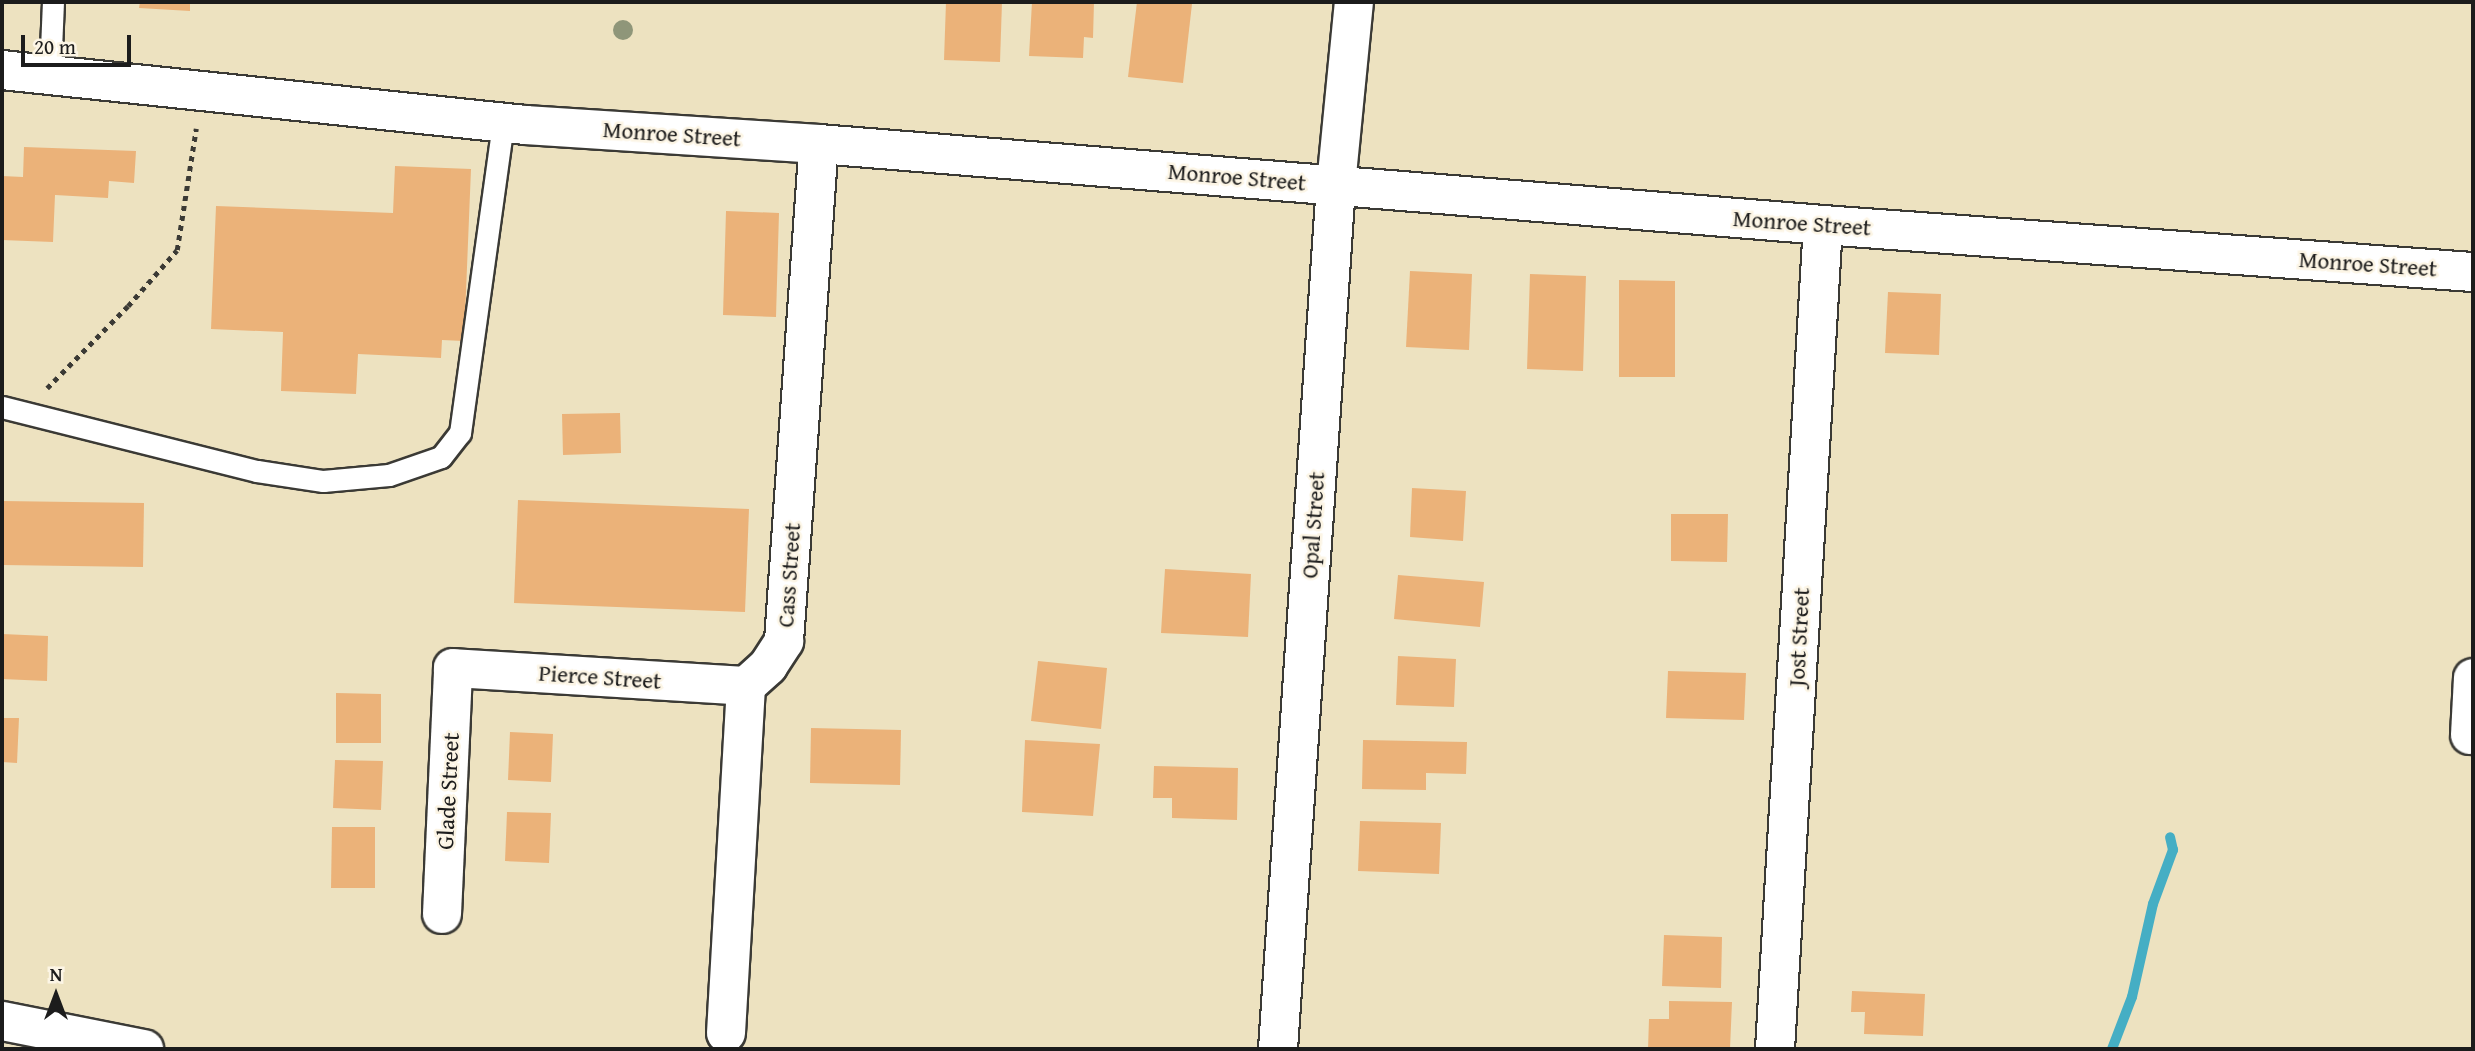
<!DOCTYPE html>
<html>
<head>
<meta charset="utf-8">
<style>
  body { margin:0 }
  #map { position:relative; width:2475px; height:1051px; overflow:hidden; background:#ede2c0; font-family:"Gentium Book Plus",serif }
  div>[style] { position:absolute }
  .stream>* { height:10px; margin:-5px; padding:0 5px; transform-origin:5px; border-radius:5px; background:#45aec4 }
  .building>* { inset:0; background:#ebb279 }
  .path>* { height:4.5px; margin-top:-2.25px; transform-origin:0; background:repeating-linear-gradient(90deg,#3b3a35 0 5px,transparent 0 10px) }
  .roads { filter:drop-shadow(2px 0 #3b3a35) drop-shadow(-2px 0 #3b3a35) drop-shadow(0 2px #3b3a35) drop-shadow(0 -2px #3b3a35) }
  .lane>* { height:21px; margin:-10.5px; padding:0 10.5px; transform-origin:10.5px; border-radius:10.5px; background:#fff }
  .street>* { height:38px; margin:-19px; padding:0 19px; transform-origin:19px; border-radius:19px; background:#fff }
  .highway>* { height:38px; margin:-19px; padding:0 19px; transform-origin:19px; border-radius:19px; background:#fff }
  .trees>* { width:20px; height:20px; margin:-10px; border-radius:50%; background:#8f9679 }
  span { translate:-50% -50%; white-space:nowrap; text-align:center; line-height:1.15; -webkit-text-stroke:5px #fcf5e5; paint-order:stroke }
  .street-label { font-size:23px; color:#1c1c1c }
  .frame { position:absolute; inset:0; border:4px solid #1c1c1c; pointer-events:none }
  .north { position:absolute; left:21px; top:960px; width:70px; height:70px; -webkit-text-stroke:5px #fcf5e5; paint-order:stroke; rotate:0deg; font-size:19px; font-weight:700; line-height:28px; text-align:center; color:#1c1c1c }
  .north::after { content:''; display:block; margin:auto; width:24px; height:32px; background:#1c1c1c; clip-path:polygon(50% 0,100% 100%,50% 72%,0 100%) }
  .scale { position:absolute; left:21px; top:35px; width:110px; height:32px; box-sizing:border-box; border:4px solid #1c1c1c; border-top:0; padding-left:9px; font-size:21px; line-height:24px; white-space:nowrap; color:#1c1c1c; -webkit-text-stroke:5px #fcf5e5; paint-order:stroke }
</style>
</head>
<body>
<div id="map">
  <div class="stream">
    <i style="left:2112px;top:1049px;width:56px;rotate:-69deg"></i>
    <i style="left:2132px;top:997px;width:95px;rotate:-77.3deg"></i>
    <i style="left:2153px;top:904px;width:58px;rotate:-69.7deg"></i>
    <i style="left:2173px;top:850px;width:13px;rotate:-103deg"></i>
  </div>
  <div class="building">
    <i style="clip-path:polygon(140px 2px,190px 2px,190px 11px,139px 8px)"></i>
    <i style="clip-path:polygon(946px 2px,1002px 2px,1000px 62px,944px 60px)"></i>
    <i style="clip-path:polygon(1032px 2px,1094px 2px,1093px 38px,1084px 37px,1083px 58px,1029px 56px)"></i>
    <i style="clip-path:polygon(1137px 2px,1192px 4px,1183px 83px,1128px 77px)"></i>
    <i style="clip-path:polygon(24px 147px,136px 151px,134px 183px,109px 181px,108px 198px,55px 195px,53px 242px,2px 240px,2px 176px,23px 177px)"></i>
    <i style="clip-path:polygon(395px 166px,471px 169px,464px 341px,442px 340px,441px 358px,358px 354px,356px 394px,281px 391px,283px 332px,211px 329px,216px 206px,393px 213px)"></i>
    <i style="clip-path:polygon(726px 211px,779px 213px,776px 317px,723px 315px)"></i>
    <i style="clip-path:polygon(1410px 271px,1472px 274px,1469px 350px,1406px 347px)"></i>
    <i style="clip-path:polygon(1530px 274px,1586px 276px,1583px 371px,1527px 369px)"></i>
    <i style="clip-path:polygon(1619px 280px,1675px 281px,1675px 377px,1619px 377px)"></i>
    <i style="clip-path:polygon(1888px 292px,1941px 294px,1939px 355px,1885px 353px)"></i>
    <i style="clip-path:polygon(620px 413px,621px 453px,563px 455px,562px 414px)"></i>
    <i style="clip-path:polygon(1412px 488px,1466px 491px,1463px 541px,1410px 537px)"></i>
    <i style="clip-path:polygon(518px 500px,749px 509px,745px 612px,514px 603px)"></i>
    <i style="clip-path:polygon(2px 501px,144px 503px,143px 567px,2px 565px)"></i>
    <i style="clip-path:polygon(1671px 514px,1728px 514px,1727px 562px,1671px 561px)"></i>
    <i style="clip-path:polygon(1165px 569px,1251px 574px,1248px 637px,1161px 633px)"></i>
    <i style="clip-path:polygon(1398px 575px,1484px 582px,1480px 627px,1394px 619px)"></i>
    <i style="clip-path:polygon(2px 634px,48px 636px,47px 681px,2px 679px)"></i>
    <i style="clip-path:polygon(1398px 656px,1456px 659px,1454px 707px,1396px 705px)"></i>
    <i style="clip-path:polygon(1038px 661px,1107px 668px,1101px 729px,1031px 721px)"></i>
    <i style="clip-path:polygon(1668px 671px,1746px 673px,1744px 720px,1666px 718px)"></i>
    <i style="clip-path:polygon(336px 693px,381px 694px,381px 743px,336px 743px)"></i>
    <i style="clip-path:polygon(2px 718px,19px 718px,17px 763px,2px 762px)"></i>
    <i style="clip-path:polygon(811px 728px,901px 730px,900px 785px,810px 783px)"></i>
    <i style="clip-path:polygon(510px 732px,553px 734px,551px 782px,508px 780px)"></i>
    <i style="clip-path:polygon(1025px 740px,1100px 744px,1093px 816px,1022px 812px)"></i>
    <i style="clip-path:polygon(1363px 740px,1467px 742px,1466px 774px,1426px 773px,1426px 790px,1362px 789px)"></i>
    <i style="clip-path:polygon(335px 760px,383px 761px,381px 810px,333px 808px)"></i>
    <i style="clip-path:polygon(1154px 766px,1238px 768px,1237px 820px,1172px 818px,1172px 798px,1153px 798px)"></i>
    <i style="clip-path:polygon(507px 812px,551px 813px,549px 863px,505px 861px)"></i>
    <i style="clip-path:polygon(1360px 821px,1441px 823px,1439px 874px,1358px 871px)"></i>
    <i style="clip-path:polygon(332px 827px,375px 827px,375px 888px,331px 888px)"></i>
    <i style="clip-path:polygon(1664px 935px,1722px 937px,1721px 988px,1662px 986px)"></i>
    <i style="clip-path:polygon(1852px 991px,1925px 994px,1923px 1036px,1864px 1034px,1865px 1012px,1851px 1012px)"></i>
    <i style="clip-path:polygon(1669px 1001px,1732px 1002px,1730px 1049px,1648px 1049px,1649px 1019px,1669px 1019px)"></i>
  </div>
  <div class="path">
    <i style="left:47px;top:388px;width:115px;rotate:-45.4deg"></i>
    <i style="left:128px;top:306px;width:74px;rotate:-48.8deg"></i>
    <i style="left:177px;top:250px;width:123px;rotate:-81.1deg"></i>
  </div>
  <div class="roads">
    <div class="lane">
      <i style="left:50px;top:73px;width:71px;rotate:-87.6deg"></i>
      <i style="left:2px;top:407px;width:263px;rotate:14.1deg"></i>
      <i style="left:257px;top:471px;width:67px;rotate:8.6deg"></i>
      <i style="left:323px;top:481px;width:66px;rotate:-5.2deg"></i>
      <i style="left:389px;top:475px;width:55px;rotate:-19.1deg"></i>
      <i style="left:441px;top:457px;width:31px;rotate:-52deg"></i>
      <i style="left:460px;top:433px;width:313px;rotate:-82.1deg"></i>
    </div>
    <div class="street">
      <i style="left:2px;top:70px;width:526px;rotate:6deg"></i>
      <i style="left:525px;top:125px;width:295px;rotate:3.7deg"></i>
      <i style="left:819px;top:144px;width:1007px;rotate:4.61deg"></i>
      <i style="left:1823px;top:225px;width:652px;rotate:4.14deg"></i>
      <i style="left:2470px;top:735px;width:57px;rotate:-87deg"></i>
      <i style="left:442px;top:914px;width:246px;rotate:-87.4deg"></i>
      <i style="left:453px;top:668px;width:294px;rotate:3.5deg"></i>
      <i style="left:726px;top:1033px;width:348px;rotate:-86.7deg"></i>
      <i style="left:746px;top:686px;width:30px;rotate:-42deg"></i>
      <i style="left:768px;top:666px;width:30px;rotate:-57deg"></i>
      <i style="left:784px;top:641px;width:498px;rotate:-86deg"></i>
      <i style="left:1278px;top:1049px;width:866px;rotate:-86.16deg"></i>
      <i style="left:1336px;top:185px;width:184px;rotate:-84.4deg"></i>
      <i style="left:1775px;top:1049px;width:825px;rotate:-86.67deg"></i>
    </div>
    <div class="highway">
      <i style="left:2px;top:1021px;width:145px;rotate:11.2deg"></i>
    </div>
  </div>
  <div class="trees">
    <i style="left:623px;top:30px"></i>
  </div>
  <div class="street-label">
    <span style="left:672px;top:134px;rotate:4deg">Monroe Street</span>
    <span style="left:1237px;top:177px;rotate:5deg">Monroe Street</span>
    <span style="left:1802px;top:223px;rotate:4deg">Monroe Street</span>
    <span style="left:2368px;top:264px;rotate:4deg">Monroe Street</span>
    <span style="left:1313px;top:525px;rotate:-86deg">Opal Street</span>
    <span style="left:789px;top:575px;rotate:-86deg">Cass Street</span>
    <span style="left:1799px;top:637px;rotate:-87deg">Jost Street</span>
    <span style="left:600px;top:677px;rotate:4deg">Pierce Street</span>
    <span style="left:448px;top:791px;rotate:-87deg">Glade Street</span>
  </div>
  <div class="frame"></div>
  <div class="north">N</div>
  <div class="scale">20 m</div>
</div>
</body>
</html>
